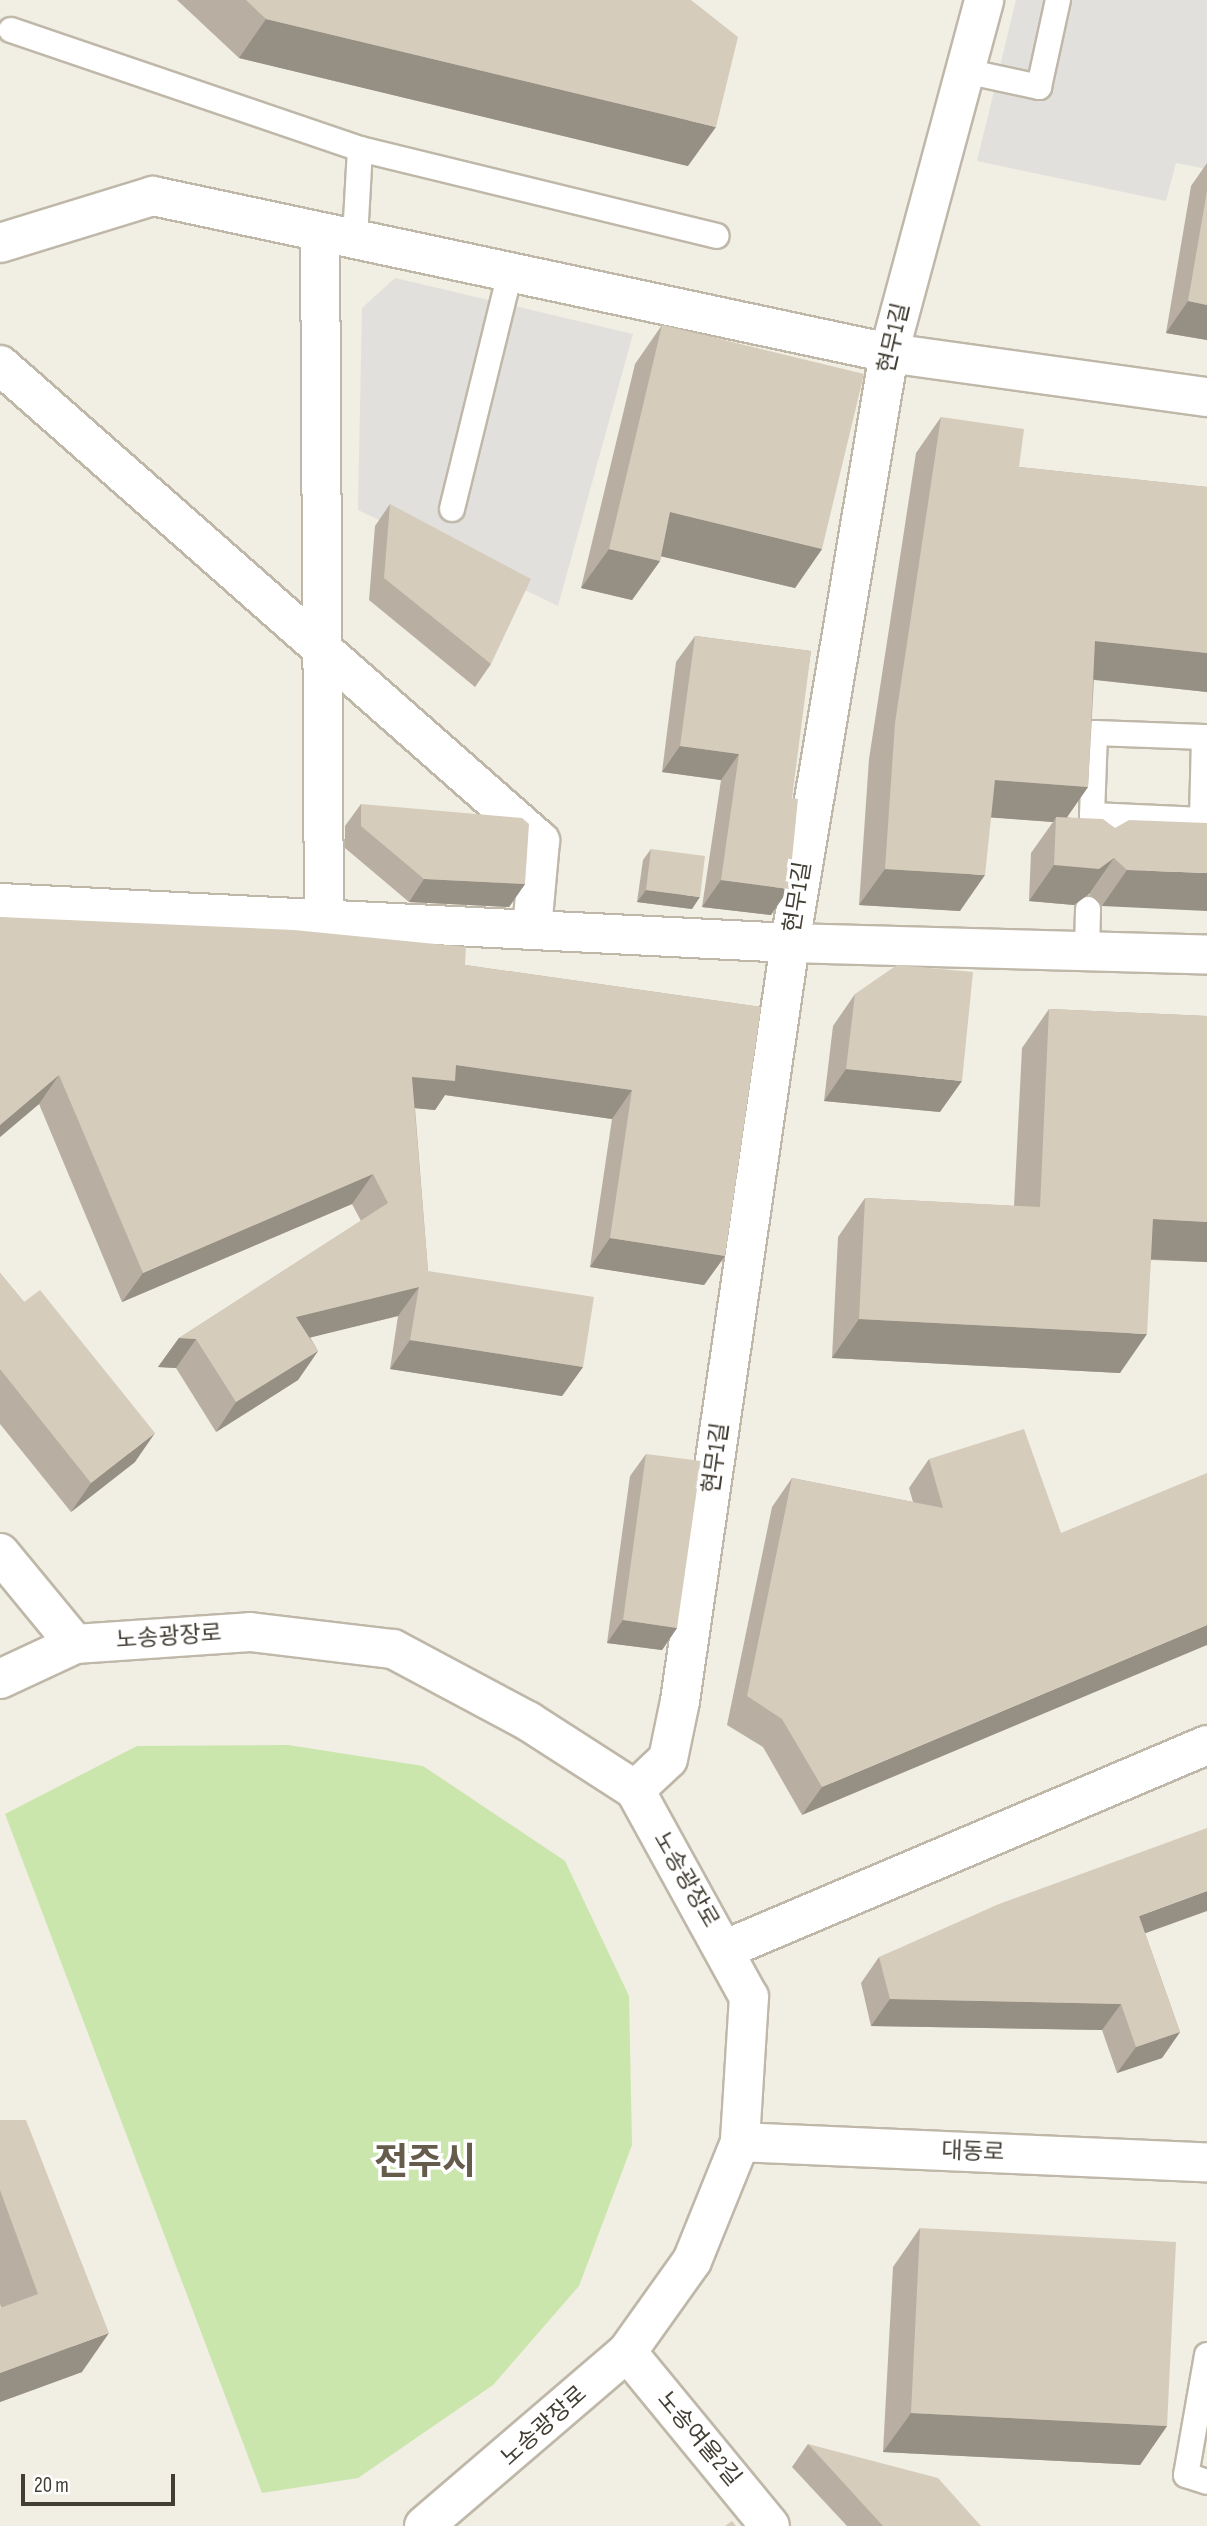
<!DOCTYPE html>
<html>
<head>
<meta charset="utf-8">
<style>
  body { margin:0 }
  #map { position:relative; width:1207px; height:2526px; overflow:hidden; background:#f1eee3; font-family:"Sofia Sans Condensed","Noto Sans KR",sans-serif }
  div>[style] { position:absolute }
  .green>* { inset:0; background:#cae6ac }
  .parking>* { inset:0; background:#e2e0dc }
  .roads { filter:drop-shadow(2px 0 #bfb8a9) drop-shadow(-2px 0 #bfb8a9) drop-shadow(0 2px #bfb8a9) drop-shadow(0 -2px #bfb8a9) }
  .service>* { height:24px; margin:-12px; padding:0 12px; transform-origin:12px; border-radius:12px; background:#fff }
  .minor>* { height:38px; margin:-19px; padding:0 19px; transform-origin:19px; border-radius:19px; background:#fff }
  .tertiary>* { height:38px; margin:-19px; padding:0 19px; transform-origin:19px; border-radius:19px; background:#fff }
  .wall>* { inset:0; background:#b8afa2 }
  .shaded-wall>* { inset:0; background:#968f84 }
  .building>* { inset:0; background:#d6ccbc }
  span { translate:-50% -50%; white-space:nowrap; text-align:center; line-height:1.15; -webkit-text-stroke:7px #fff; paint-order:stroke }
  .street-label { font-size:23px; color:#433e34 }
  .town-label { font-size:37px; color:#665c4b; font-weight:700 }
  .scale { position:absolute; left:21px; top:2474px; width:154px; height:32px; box-sizing:border-box; border:4px solid #433e34; border-top:0; padding-left:9px; font-size:21px; line-height:24px; white-space:nowrap; color:#433e34; -webkit-text-stroke:5px #fff; paint-order:stroke }
</style>
</head>
<body>
<div id="map">
  <div class="green">
    <i style="clip-path:polygon(288px 1745px,423px 1766px,565px 1861px,629px 1996px,632px 2145px,579px 2286px,493px 2385px,358px 2478px,262px 2493px,5px 1814px,137px 1746px)"></i>
  </div>
  <div class="parking">
    <i style="clip-path:polygon(1016px 0,1207px 0,1207px 169px,1176px 163px,1166px 201px,977px 161px)"></i>
    <i style="clip-path:polygon(395px 278px,633px 334px,558px 606px,358px 510px,362px 308px)"></i>
  </div>
  <div class="roads">
    <div class="service">
      <i style="left:11px;top:30px;width:369px;rotate:18.8deg"></i>
      <i style="left:360px;top:149px;width:90px;rotate:93.2deg"></i>
      <i style="left:965px;top:71px;width:76px;rotate:12.2deg"></i>
      <i style="left:1039px;top:87px;width:89px;rotate:-77.7deg"></i>
      <i style="left:360px;top:149px;width:367px;rotate:13.7deg"></i>
      <i style="left:452px;top:509px;width:244px;rotate:-76.2deg"></i>
      <i style="left:1091px;top:849px;width:34px;rotate:-88deg"></i>
      <i style="left:1092px;top:815px;width:82px;rotate:-87.9deg"></i>
      <i style="left:1095px;top:733px;width:109px;rotate:2.1deg"></i>
      <i style="left:1204px;top:737px;width:83px;rotate:91.4deg"></i>
      <i style="left:1202px;top:820px;width:110px;rotate:-177.4deg"></i>
      <i style="left:1087px;top:951px;width:42px;rotate:-88.6deg"></i>
      <i style="left:1207px;top:2355px;width:122px;rotate:99.9deg"></i>
      <i style="left:1186px;top:2475px;width:22px;rotate:18deg"></i>
    </div>
    <div class="minor">
      <i style="left:320px;top:232px;width:687px;rotate:89.67deg"></i>
      <i style="left:0;top:243px;width:160px;rotate:-17.1deg"></i>
      <i style="left:153px;top:196px;width:753px;rotate:12.04deg"></i>
      <i style="left:889px;top:353px;width:321px;rotate:7.9deg"></i>
      <i style="left:0;top:365px;width:720px;rotate:41.4deg"></i>
      <i style="left:540px;top:841px;width:88px;rotate:95.2deg"></i>
      <i style="left:0;top:903px;width:791px;rotate:2.9deg"></i>
      <i style="left:790px;top:943px;width:417px;rotate:1.6deg"></i>
      <i style="left:0;top:1553px;width:118px;rotate:50.5deg"></i>
      <i style="left:635px;top:1790px;width:45px;rotate:-43.2deg"></i>
      <i style="left:668px;top:1759px;width:59px;rotate:-78.3deg"></i>
      <i style="left:680px;top:1701px;width:766px;rotate:-81.74deg"></i>
      <i style="left:790px;top:943px;width:598px;rotate:-80.47deg"></i>
      <i style="left:889px;top:353px;width:366px;rotate:-74.9deg"></i>
      <i style="left:726px;top:1949px;width:522px;rotate:-22.98deg"></i>
      <i style="left:627px;top:2352px;width:225px;rotate:50.6deg"></i>
      <i style="left:424px;top:2526px;width:267px;rotate:-40.6deg"></i>
      <i style="left:627px;top:2352px;width:112px;rotate:-54.5deg"></i>
      <i style="left:692px;top:2261px;width:128px;rotate:-68deg"></i>
    </div>
    <div class="tertiary">
      <i style="left:0;top:1679px;width:83px;rotate:-25deg"></i>
      <i style="left:75px;top:1644px;width:175px;rotate:-3.9deg"></i>
      <i style="left:250px;top:1632px;width:144px;rotate:6.8deg"></i>
      <i style="left:393px;top:1649px;width:153px;rotate:28.1deg"></i>
      <i style="left:528px;top:1721px;width:127px;rotate:32.8deg"></i>
      <i style="left:635px;top:1790px;width:236px;rotate:61.2deg"></i>
      <i style="left:749px;top:1997px;width:145px;rotate:93.6deg"></i>
      <i style="left:740px;top:2142px;width:467px;rotate:2.5deg"></i>
    </div>
  </div>
  <div class="wall">
    <i style="clip-path:polygon(177px 0,691px 0,688px 166px,239px 58px)"></i>
    <i style="clip-path:polygon(1207px 163px,1207px 340px,1166px 333px,1191px 186px)"></i>
    <i style="clip-path:polygon(662px 325px,822px 549px,795px 588px,661px 556px,660px 561px,632px 600px,581px 588px,635px 364px)"></i>
    <i style="clip-path:polygon(941px 417px,1019px 467px,1207px 487px,1207px 692px,1094px 680px,1088px 787px,1067px 817px,1115px 828px,1207px 823px,1102px 906px,1089px 894px,1074px 905px,1029px 901px,1031px 853px,1053px 822px,991px 817px,960px 911px,859px 905px,869px 759px,916px 453px)"></i>
    <i style="clip-path:polygon(390px 504px,491px 664px,475px 687px,369px 600px,375px 526px)"></i>
    <i style="clip-path:polygon(695px 636px,811px 651px,771px 915px,702px 907px,721px 780px,662px 772px,676px 662px)"></i>
    <i style="clip-path:polygon(361px 804px,525px 884px,509px 907px,409px 902px,345px 848px,345px 826px)"></i>
    <i style="clip-path:polygon(651px 849px,692px 909px,637px 902px,643px 860px)"></i>
    <i style="clip-path:polygon(0 917px,465px 965px,761px 1007px,725px 1256px,704px 1285px,590px 1267px,612px 1119px,445px 1095px,435px 1110px,415px 1108px,428px 1271px,583px 1367px,562px 1396px,390px 1369px,398px 1316px,310px 1337px,318px 1351px,298px 1380px,216px 1432px,176px 1368px,158px 1367px,179px 1338px,361px 1221px,352px 1204px,122px 1302px,39px 1104px,0 1137px)"></i>
    <i style="clip-path:polygon(855px 994px,940px 1112px,824px 1101px,833px 1026px)"></i>
    <i style="clip-path:polygon(1049px 1009px,1207px 1016px,1207px 1262px,1151px 1260px,1120px 1373px,832px 1358px,838px 1237px,865px 1198px,1014px 1206px,1022px 1048px)"></i>
    <i style="clip-path:polygon(0 1273px,24px 1302px,135px 1462px,71px 1512px,0 1424px)"></i>
    <i style="clip-path:polygon(646px 1454px,677px 1628px,662px 1650px,607px 1643px,630px 1476px)"></i>
    <i style="clip-path:polygon(929px 1459px,1061px 1533px,802px 1815px,763px 1747px,727px 1725px,772px 1507px,792px 1478px,913px 1502px,909px 1488px)"></i>
    <i style="clip-path:polygon(1145px 1933px,1180px 2032px,1162px 2058px,1117px 2073px,1102px 2030px,871px 2026px,861px 1983px,879px 1957px)"></i>
    <i style="clip-path:polygon(0 2120px,82px 2372px,0 2402px,0 2308px,1px 2308px,0 2304px)"></i>
    <i style="clip-path:polygon(920px 2228px,1167px 2426px,1140px 2465px,883px 2452px,893px 2267px)"></i>
    <i style="clip-path:polygon(808px 2444px,981px 2526px,847px 2526px,792px 2467px)"></i>
  </div>
  <div class="shaded-wall">
    <i style="clip-path:polygon(266px 19px,716px 127px,688px 166px,239px 58px)"></i>
    <i style="clip-path:polygon(1188px 301px,1207px 305px,1207px 340px,1166px 333px)"></i>
    <i style="clip-path:polygon(670px 512px,822px 549px,795px 588px,643px 552px)"></i>
    <i style="clip-path:polygon(609px 549px,660px 561px,632px 600px,581px 588px)"></i>
    <i style="clip-path:polygon(1095px 641px,1207px 653px,1207px 692px,1070px 677px)"></i>
    <i style="clip-path:polygon(680px 746px,739px 754px,721px 780px,662px 772px)"></i>
    <i style="clip-path:polygon(995px 780px,1088px 787px,1063px 823px,1056px 817px,1053px 822px,970px 816px)"></i>
    <i style="clip-path:polygon(1114px 858px,1089px 894px,1074px 905px,1029px 901px,1054px 865px)"></i>
    <i style="clip-path:polygon(885px 869px,985px 875px,960px 911px,859px 905px)"></i>
    <i style="clip-path:polygon(1127px 870px,1207px 873px,1207px 911px,1102px 906px)"></i>
    <i style="clip-path:polygon(424px 879px,525px 884px,509px 907px,409px 902px)"></i>
    <i style="clip-path:polygon(721px 880px,789px 889px,771px 915px,702px 907px)"></i>
    <i style="clip-path:polygon(646px 890px,700px 897px,692px 909px,637px 902px)"></i>
    <i style="clip-path:polygon(456px 1065px,632px 1090px,612px 1119px,445px 1095px,435px 1110px,392px 1106px,412px 1077px)"></i>
    <i style="clip-path:polygon(846px 1069px,962px 1081px,940px 1112px,824px 1101px)"></i>
    <i style="clip-path:polygon(59px 1075px,39px 1104px,0 1137px,0 1125px)"></i>
    <i style="clip-path:polygon(373px 1174px,352px 1204px,122px 1302px,143px 1273px)"></i>
    <i style="clip-path:polygon(1153px 1219px,1207px 1222px,1207px 1262px,1125px 1258px)"></i>
    <i style="clip-path:polygon(610px 1238px,725px 1256px,704px 1285px,590px 1267px)"></i>
    <i style="clip-path:polygon(419px 1287px,398px 1316px,276px 1346px,296px 1317px)"></i>
    <i style="clip-path:polygon(859px 1319px,1147px 1334px,1120px 1373px,832px 1358px)"></i>
    <i style="clip-path:polygon(179px 1338px,196px 1339px,176px 1368px,158px 1367px)"></i>
    <i style="clip-path:polygon(410px 1340px,583px 1367px,562px 1396px,390px 1369px)"></i>
    <i style="clip-path:polygon(318px 1351px,298px 1380px,216px 1432px,236px 1402px)"></i>
    <i style="clip-path:polygon(155px 1433px,135px 1462px,71px 1512px,91px 1483px)"></i>
    <i style="clip-path:polygon(623px 1620px,677px 1628px,662px 1650px,607px 1643px)"></i>
    <i style="clip-path:polygon(1207px 1625px,1207px 1645px,802px 1815px,822px 1787px)"></i>
    <i style="clip-path:polygon(1207px 1891px,1207px 1911px,1121px 1942px,1139px 1916px)"></i>
    <i style="clip-path:polygon(890px 1999px,1121px 2004px,1102px 2030px,871px 2026px)"></i>
    <i style="clip-path:polygon(1180px 2032px,1162px 2058px,1117px 2073px,1136px 2047px)"></i>
    <i style="clip-path:polygon(109px 2333px,82px 2372px,0 2402px,0 2373px)"></i>
    <i style="clip-path:polygon(911px 2413px,1167px 2426px,1140px 2465px,883px 2452px)"></i>
  </div>
  <div class="building">
    <i style="clip-path:polygon(246px 0,691px 0,738px 37px,716px 127px,266px 19px)"></i>
    <i style="clip-path:polygon(1207px 191px,1207px 305px,1188px 301px)"></i>
    <i style="clip-path:polygon(662px 325px,864px 374px,822px 549px,670px 512px,660px 561px,609px 549px)"></i>
    <i style="clip-path:polygon(941px 417px,1024px 429px,1019px 467px,1207px 487px,1207px 653px,1095px 641px,1088px 787px,995px 780px,985px 875px,885px 869px,895px 723px)"></i>
    <i style="clip-path:polygon(390px 504px,531px 579px,491px 664px,384px 578px)"></i>
    <i style="clip-path:polygon(695px 636px,811px 651px,792px 798px,798px 799px,789px 889px,721px 880px,739px 754px,680px 746px)"></i>
    <i style="clip-path:polygon(361px 804px,522px 818px,529px 824px,525px 884px,424px 879px,361px 826px)"></i>
    <i style="clip-path:polygon(1056px 817px,1103px 819px,1115px 828px,1129px 820px,1207px 823px,1207px 873px,1127px 870px,1114px 858px,1099px 869px,1054px 865px)"></i>
    <i style="clip-path:polygon(651px 849px,705px 856px,700px 897px,646px 890px)"></i>
    <i style="clip-path:polygon(0 917px,294px 930px,466px 947px,465px 965px,761px 1007px,725px 1256px,610px 1238px,632px 1090px,456px 1065px,455px 1081px,412px 1077px,428px 1271px,594px 1297px,583px 1367px,410px 1340px,419px 1287px,296px 1317px,318px 1351px,236px 1402px,196px 1339px,179px 1338px,388px 1203px,373px 1174px,143px 1273px,59px 1075px,0 1125px)"></i>
    <i style="clip-path:polygon(897px 965px,973px 972px,962px 1081px,846px 1069px,855px 994px)"></i>
    <i style="clip-path:polygon(1049px 1009px,1207px 1016px,1207px 1222px,1153px 1219px,1147px 1334px,859px 1319px,865px 1198px,1040px 1207px)"></i>
    <i style="clip-path:polygon(0 1273px,24px 1302px,40px 1290px,155px 1433px,91px 1483px,0 1369px)"></i>
    <i style="clip-path:polygon(1024px 1429px,1061px 1533px,1207px 1473px,1207px 1625px,822px 1787px,782px 1719px,747px 1696px,792px 1478px,943px 1508px,929px 1459px)"></i>
    <i style="clip-path:polygon(646px 1454px,701px 1461px,677px 1628px,623px 1620px)"></i>
    <i style="clip-path:polygon(1207px 1828px,1207px 1891px,1139px 1916px,1180px 2032px,1136px 2047px,1121px 2004px,890px 1999px,879px 1957px,999px 1904px)"></i>
    <i style="clip-path:polygon(0 2120px,26px 2120px,109px 2333px,0 2373px,0 2308px,38px 2294px,0 2190px)"></i>
    <i style="clip-path:polygon(920px 2228px,1176px 2242px,1167px 2426px,911px 2413px)"></i>
    <i style="clip-path:polygon(808px 2444px,938px 2478px,981px 2526px,883px 2526px)"></i>
    <i style="clip-path:polygon(732px 2521px,736px 2526px,725px 2526px)"></i>
  </div>
  <div class="street-label">
    <span style="left:894px;top:338px;rotate:-77deg">현무1길</span>
    <span style="left:798px;top:897px;rotate:-81deg">현무1길</span>
    <span style="left:716px;top:1458px;rotate:-82deg">현무1길</span>
    <span style="left:169px;top:1637px;rotate:-4deg">노송광장로</span>
    <span style="left:686px;top:1880px;rotate:60deg">노송광장로</span>
    <span style="left:973px;top:2152px;rotate:2deg">대동로</span>
    <span style="left:544px;top:2426px;rotate:-42deg">노송광장로</span>
    <span style="left:699px;top:2439px;rotate:50deg">노송여울2길</span>
  </div>
  <div class="town-label">
    <span style="left:425px;top:2163px">전주시</span>
  </div>
  <div class="scale">20 m</div>
</div>
</body>
</html>
